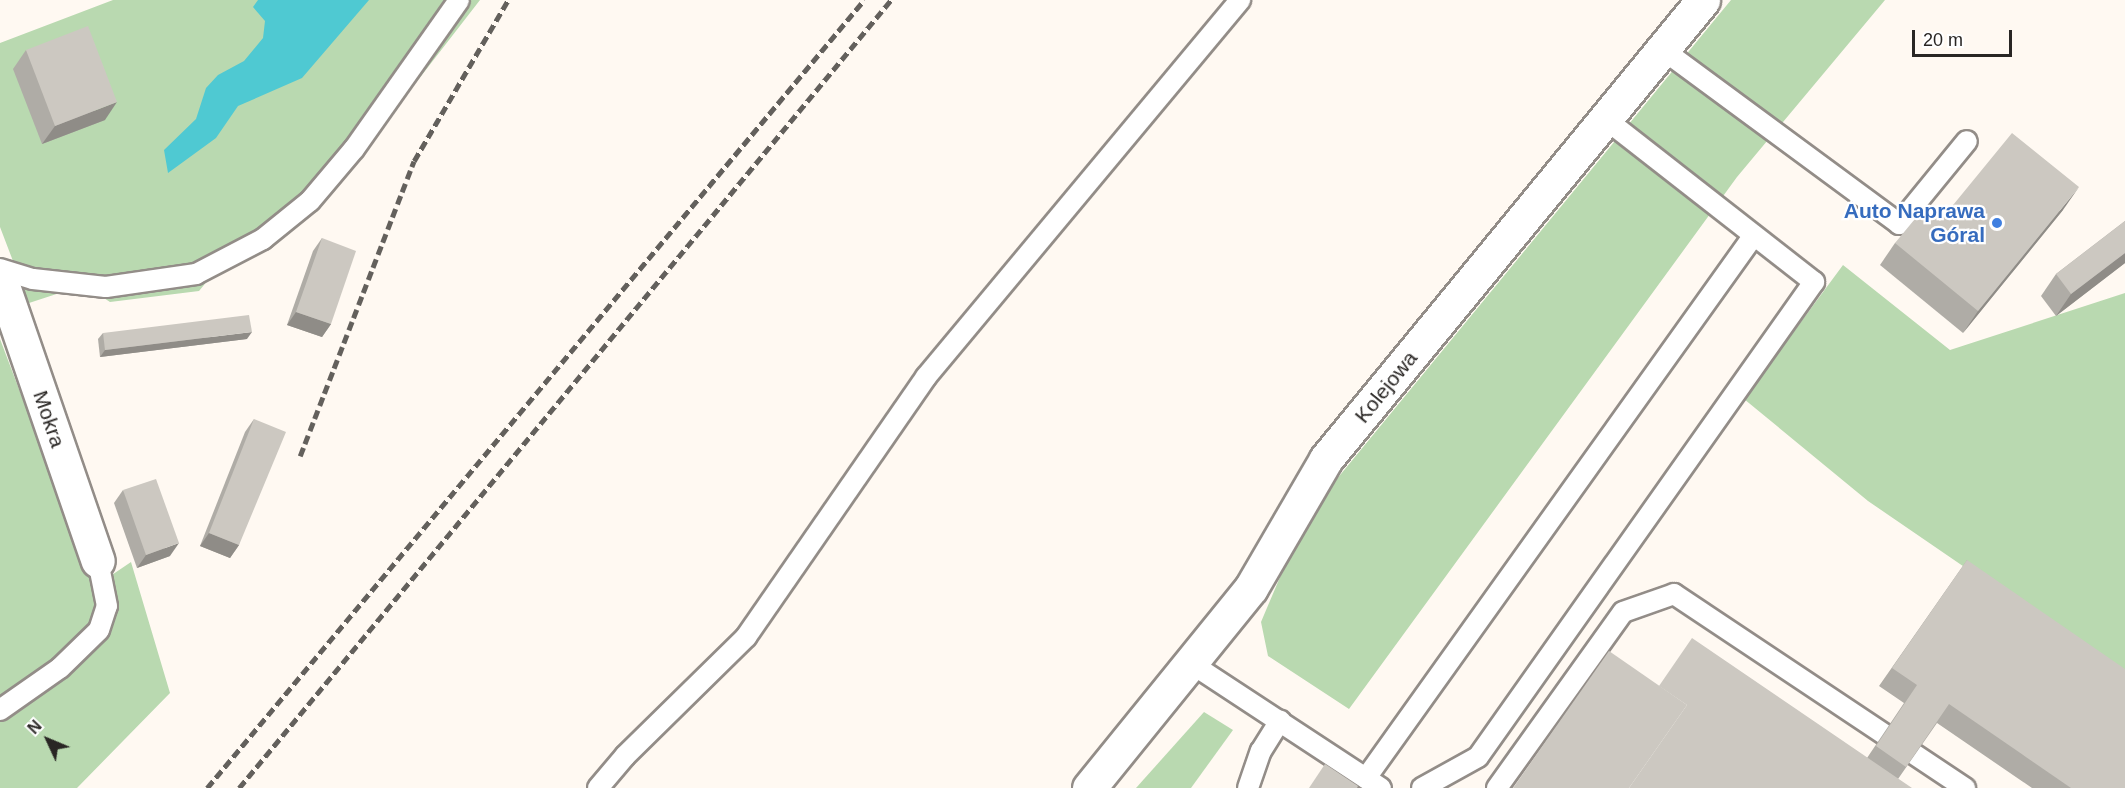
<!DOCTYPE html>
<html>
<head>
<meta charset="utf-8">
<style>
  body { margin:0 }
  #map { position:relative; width:2125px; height:788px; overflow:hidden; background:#fff9f2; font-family:Helvetica,sans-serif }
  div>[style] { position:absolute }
  .green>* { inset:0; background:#b9d9b0 }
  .water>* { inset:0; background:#4fc9d2 }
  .roads { filter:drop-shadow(2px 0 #938d88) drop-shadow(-2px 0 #938d88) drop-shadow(0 2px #938d88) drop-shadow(0 -2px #938d88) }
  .service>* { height:20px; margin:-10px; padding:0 10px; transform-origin:10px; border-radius:10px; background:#fff }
  .minor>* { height:33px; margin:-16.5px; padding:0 16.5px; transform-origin:16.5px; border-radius:16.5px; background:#fff }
  .rail>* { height:4.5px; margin-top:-2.25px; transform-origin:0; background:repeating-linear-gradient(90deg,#63605c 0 9px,transparent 0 13.5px) }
  .wall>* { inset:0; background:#afaca6 }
  .shaded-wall>* { inset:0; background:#8f8c87 }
  .building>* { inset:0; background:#ccc8c1 }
  .dots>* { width:16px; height:16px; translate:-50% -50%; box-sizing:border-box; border:3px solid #fff; border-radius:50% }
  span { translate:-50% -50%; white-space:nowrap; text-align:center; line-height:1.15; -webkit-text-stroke:4.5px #fff; paint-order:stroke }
  .shop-label { font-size:21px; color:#366cbe; font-weight:700 }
  .right { translate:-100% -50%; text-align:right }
  .street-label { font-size:21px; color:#292624 }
  .north { position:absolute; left:18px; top:710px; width:60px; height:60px; -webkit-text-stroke:4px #fff; paint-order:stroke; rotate:314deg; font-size:16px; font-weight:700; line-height:24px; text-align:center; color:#292624 }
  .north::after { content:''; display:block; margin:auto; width:21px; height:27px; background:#292624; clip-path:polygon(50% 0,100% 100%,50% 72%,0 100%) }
  .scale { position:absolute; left:1912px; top:30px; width:100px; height:27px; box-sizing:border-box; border:3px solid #292624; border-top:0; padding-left:8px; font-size:18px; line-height:21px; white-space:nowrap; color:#292624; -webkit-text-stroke:4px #fff; paint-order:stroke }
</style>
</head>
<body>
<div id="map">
  <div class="green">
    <i style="clip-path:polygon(113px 0,480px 0,318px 209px,228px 256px,199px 291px,110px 302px,84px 285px,29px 303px,0 227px,0 43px)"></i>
    <i style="clip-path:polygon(1731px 0,1885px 0,1737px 177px,1349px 709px,1268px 656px,1261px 622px,1292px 549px,1336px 480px)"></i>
    <i style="clip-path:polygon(1843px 265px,1950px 350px,2125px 293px,2125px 677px,1868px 501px,1744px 399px)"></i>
    <i style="clip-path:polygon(0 339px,94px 587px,131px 562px,170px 693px,77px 788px,0 788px)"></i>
    <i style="clip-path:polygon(1204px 712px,1233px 730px,1191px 788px,1136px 788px)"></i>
  </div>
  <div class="water">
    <i style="clip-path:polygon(258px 0,369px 0,302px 78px,238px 106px,216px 138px,168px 173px,164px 150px,196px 119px,206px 88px,218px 75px,244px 61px,263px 38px,265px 21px,253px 7px)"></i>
  </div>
  <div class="roads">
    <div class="service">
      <i style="left:1662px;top:49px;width:295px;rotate:36.4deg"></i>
      <i style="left:1899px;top:224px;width:107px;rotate:-50.7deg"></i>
      <i style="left:0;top:269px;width:34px;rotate:17deg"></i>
      <i style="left:33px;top:279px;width:73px;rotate:6.3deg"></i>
      <i style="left:106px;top:287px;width:91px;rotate:-8.2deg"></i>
      <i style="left:196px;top:274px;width:76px;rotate:-27.6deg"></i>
      <i style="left:263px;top:239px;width:60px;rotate:-39deg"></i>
      <i style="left:310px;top:201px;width:68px;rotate:-49.8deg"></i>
      <i style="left:354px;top:149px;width:182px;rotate:-54.8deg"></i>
      <i style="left:1192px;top:664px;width:226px;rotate:33.3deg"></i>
      <i style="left:0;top:710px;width:73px;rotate:-35deg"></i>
      <i style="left:60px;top:668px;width:54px;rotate:-44.3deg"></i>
      <i style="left:99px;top:630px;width:25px;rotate:-72deg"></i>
      <i style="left:107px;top:606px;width:46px;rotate:-101.3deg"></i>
      <i style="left:1366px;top:778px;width:667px;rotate:-54.45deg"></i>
      <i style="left:598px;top:788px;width:42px;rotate:-49.8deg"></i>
      <i style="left:625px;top:756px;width:170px;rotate:-44.5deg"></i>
      <i style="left:746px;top:637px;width:316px;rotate:-55.3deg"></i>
      <i style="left:926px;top:377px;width:491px;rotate:-50.2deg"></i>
      <i style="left:1248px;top:788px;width:39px;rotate:-71deg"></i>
      <i style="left:1261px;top:751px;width:36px;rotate:-58deg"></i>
      <i style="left:1422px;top:788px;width:64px;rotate:-29deg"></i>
      <i style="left:1478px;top:757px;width:582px;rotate:-54.73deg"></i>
      <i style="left:1814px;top:282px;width:265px;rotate:-142deg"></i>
      <i style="left:1497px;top:788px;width:216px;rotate:-54.4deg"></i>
      <i style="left:1623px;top:612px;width:54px;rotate:-19.4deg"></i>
      <i style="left:1674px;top:594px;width:350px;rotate:33.7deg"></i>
    </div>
    <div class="minor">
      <i style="left:0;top:277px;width:300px;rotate:71deg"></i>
      <i style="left:1089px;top:788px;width:257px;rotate:-51deg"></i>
      <i style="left:1251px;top:588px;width:149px;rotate:-59.8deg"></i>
      <i style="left:1326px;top:459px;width:594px;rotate:-50.6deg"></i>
    </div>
  </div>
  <div class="rail">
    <i style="left:300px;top:456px;width:316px;rotate:-68.9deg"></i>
    <i style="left:414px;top:161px;width:186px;rotate:-59.7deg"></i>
    <i style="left:207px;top:788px;width:1026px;rotate:-50.18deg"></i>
    <i style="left:239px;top:788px;width:1023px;rotate:-50.4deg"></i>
  </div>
  <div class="wall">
    <i style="clip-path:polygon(26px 50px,105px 120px,42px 144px,13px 69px)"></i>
    <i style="clip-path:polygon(2063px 210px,1963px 333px,1880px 265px,1895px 243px)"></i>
    <i style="clip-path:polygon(2125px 221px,2125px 263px,2056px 316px,2041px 296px,2056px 274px)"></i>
    <i style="clip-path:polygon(322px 238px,331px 324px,322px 337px,287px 325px,313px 251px)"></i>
    <i style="clip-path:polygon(103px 333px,247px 339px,100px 357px,98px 339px)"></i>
    <i style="clip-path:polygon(254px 419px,239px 545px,230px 558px,200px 546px,245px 432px)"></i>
    <i style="clip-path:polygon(123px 490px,170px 556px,137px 568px,114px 503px)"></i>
    <i style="clip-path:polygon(1967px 560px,2125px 788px,2032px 788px,1937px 723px,1898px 779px,1659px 686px,1867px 758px,1904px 703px,1879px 686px)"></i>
  </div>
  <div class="shaded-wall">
    <i style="clip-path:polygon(117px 102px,105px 120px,42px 144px,55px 126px)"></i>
    <i style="clip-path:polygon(2079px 187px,2063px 210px,1963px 333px,1978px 311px)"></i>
    <i style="clip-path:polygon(2125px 253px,2125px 263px,2056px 316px,2071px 294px)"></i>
    <i style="clip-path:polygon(296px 312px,331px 324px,322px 337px,287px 325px)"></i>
    <i style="clip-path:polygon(252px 332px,247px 339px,100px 357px,105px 350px)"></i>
    <i style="clip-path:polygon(209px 533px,239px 545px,230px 558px,200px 546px)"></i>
    <i style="clip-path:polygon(179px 543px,170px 556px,137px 568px,146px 555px)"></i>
  </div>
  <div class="building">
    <i style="clip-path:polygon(88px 26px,117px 102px,55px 126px,26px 50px)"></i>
    <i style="clip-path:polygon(2012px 133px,2079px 187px,1978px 311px,1895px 243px,1924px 208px,1940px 221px)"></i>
    <i style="clip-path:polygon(2125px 221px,2125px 253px,2071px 294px,2056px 274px)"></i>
    <i style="clip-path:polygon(322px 238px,356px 251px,331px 324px,296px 312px)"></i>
    <i style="clip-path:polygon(249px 315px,252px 332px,105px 350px,103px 333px)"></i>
    <i style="clip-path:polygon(254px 419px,286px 432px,239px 545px,209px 533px)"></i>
    <i style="clip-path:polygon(156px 479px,179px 543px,146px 555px,123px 490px)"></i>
    <i style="clip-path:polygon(1967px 560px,2125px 669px,2125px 788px,2071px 788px,1949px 704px,1906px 767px,1876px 746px,1917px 685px,1892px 668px)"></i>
    <i style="clip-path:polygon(1692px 638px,1912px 788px,1629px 788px,1687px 705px,1659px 686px)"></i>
    <i style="clip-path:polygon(1609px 651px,1687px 705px,1629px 788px,1513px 788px)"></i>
    <i style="clip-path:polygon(1325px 764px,1358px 786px,1357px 788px,1309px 788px)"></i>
  </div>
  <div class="dots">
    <i style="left:1997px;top:223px;background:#3f7fe0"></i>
  </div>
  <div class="shop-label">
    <span class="right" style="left:1985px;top:223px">Auto Naprawa<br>Góral</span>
  </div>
  <div class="street-label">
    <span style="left:1386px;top:387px;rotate:-51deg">Kolejowa</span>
    <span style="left:49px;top:419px;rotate:71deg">Mokra</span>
  </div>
  <div class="north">N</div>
  <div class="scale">20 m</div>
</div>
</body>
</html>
